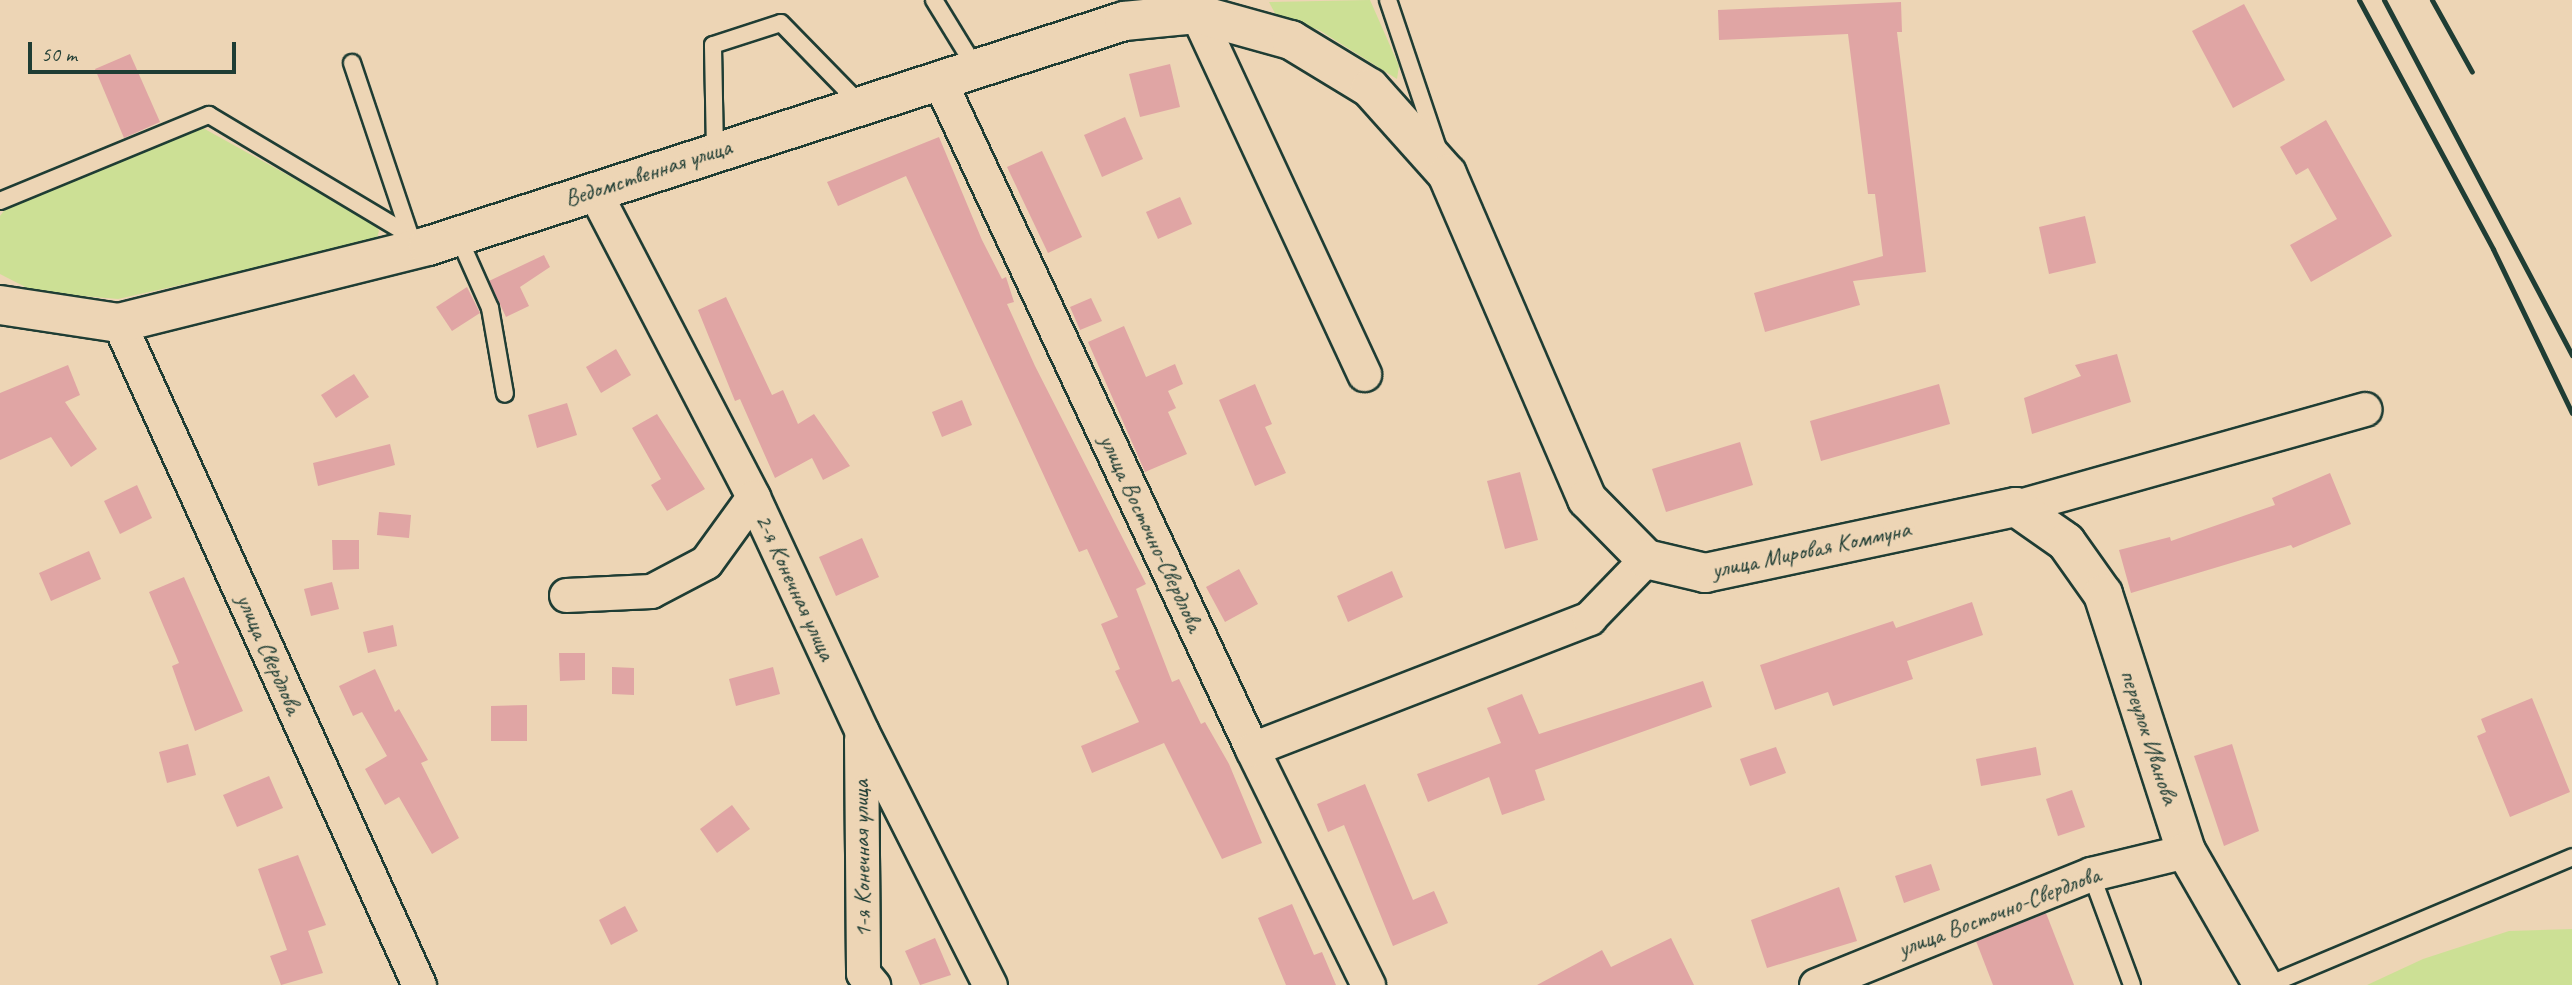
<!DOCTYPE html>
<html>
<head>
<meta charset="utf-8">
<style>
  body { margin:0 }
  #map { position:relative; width:2572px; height:985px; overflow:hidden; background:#edd5b5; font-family:Caveat,sans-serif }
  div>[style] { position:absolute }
  .green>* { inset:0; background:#cce095 }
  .building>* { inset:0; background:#e0a5a4 }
  .roads { filter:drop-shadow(2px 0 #1f3d34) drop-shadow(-2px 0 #1f3d34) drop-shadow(0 2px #1f3d34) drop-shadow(0 -2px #1f3d34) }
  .lane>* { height:16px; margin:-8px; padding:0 8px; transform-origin:8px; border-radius:8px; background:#edd5b5 }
  .street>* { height:33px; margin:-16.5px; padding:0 16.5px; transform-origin:16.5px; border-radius:16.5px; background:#edd5b5 }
  .secondary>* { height:38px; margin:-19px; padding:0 19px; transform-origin:19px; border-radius:19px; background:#edd5b5 }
  .rail>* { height:5px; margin:-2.5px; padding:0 2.5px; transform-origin:2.5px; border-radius:2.5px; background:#1f3d34 }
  span { translate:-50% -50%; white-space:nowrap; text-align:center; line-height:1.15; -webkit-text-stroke:7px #edd5b5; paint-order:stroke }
  .street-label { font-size:24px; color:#1f3d34 }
  .scale { position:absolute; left:28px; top:42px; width:208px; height:32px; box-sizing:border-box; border:4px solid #1f3d34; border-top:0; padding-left:9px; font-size:21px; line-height:24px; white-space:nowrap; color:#1f3d34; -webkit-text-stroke:5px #edd5b5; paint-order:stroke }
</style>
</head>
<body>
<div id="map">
  <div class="green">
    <i style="clip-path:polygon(1370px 0,1399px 66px,1397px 79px,1319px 30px,1277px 17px,1269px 2px)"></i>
    <i style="clip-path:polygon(203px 128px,374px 223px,379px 231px,376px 241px,118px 299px,35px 292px,0 274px,0 216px,6px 208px)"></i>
    <i style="clip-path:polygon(2572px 929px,2572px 985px,2367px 985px,2423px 959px,2509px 931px)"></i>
  </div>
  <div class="building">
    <i style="clip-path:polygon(1901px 2px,1902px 32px,1897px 32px,1926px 272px,1853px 281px,1860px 305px,1765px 332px,1754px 293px,1883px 256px,1875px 194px,1868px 194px,1848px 34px,1719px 40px,1718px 10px)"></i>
    <i style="clip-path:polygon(2244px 4px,2285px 80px,2233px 108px,2192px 31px)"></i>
    <i style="clip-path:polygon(130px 54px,160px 122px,124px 138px,95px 69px)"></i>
    <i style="clip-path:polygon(1170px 64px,1180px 107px,1140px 117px,1129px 74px)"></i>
    <i style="clip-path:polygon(1125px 117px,1143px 159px,1102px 177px,1084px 135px)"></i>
    <i style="clip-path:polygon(2326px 120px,2392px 236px,2311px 282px,2290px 245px,2337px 219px,2308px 168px,2296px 175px,2280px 147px)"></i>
    <i style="clip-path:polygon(939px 137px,982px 240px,1002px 279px,1006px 277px,1014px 302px,1007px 304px,1035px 366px,1146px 584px,1136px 589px,1172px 682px,1179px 679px,1201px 724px,1205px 722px,1229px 764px,1262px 843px,1222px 859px,1164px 743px,1092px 773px,1081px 746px,1139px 722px,1115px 671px,1120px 669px,1101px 624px,1118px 617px,1087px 549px,1079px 552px,906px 176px,838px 206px,827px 182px)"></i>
    <i style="clip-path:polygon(1042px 151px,1082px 237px,1048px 253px,1007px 167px)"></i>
    <i style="clip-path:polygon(1180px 197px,1192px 224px,1158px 239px,1146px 212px)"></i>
    <i style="clip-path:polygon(2085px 216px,2096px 263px,2049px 274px,2039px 227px)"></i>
    <i style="clip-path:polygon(544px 255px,550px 267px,520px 287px,529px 306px,506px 317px,489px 281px)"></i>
    <i style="clip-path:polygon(467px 287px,480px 313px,452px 331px,436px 307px)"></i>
    <i style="clip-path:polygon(726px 297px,772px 395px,783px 390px,798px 424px,814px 414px,850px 466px,823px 480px,812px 458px,775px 478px,740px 399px,735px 401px,698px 310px)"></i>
    <i style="clip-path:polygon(1091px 298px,1102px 321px,1080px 330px,1070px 307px)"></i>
    <i style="clip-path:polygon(1124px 326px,1146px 377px,1175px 364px,1183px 384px,1168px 391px,1176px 408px,1168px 412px,1187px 454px,1145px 472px,1088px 342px)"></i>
    <i style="clip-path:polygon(616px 349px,631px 375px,601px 393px,586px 367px)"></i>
    <i style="clip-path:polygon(2117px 354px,2131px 402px,2032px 434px,2024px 398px,2081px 376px,2075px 365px)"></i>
    <i style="clip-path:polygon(68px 365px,80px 395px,65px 402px,97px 449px,71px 467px,51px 437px,0 460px,0 393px)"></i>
    <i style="clip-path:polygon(354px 374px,369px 397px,336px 418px,321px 395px)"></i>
    <i style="clip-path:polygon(1255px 384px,1272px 424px,1265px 427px,1286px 473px,1255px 486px,1219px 400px)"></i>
    <i style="clip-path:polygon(1939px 384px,1950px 424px,1821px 461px,1810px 421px)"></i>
    <i style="clip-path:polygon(962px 400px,972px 425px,942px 437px,932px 412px)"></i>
    <i style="clip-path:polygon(567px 403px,577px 435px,537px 448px,528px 415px)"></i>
    <i style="clip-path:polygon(657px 414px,705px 489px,667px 511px,651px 485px,661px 479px,632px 428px)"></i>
    <i style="clip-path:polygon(1740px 442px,1753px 485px,1666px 512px,1652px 469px)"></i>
    <i style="clip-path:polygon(390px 444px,395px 465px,318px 486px,313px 463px)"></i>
    <i style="clip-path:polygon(1520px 472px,1538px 540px,1505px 549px,1487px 481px)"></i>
    <i style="clip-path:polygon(2330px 473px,2351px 524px,2293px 548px,2291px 545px,2131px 593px,2119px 550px,2170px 537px,2171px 541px,2275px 505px,2272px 498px)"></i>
    <i style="clip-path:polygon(137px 485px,152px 518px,120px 534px,104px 501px)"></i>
    <i style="clip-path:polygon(379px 512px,411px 515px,409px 538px,377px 535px)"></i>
    <i style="clip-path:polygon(862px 538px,879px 577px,836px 596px,819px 557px)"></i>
    <i style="clip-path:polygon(332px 540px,359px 540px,359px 569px,333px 570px)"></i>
    <i style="clip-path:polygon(89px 551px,101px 579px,51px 601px,39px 573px)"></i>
    <i style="clip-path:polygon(1239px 569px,1258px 604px,1225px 622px,1206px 587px)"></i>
    <i style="clip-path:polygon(1392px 571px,1403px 597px,1348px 622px,1337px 596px)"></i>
    <i style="clip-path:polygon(184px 577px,243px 711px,195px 731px,172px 666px,179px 663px,149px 592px)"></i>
    <i style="clip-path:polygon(332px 582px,339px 609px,311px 616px,304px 589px)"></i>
    <i style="clip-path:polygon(1972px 602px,1983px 635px,1907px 661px,1913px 679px,1833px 706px,1828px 692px,1775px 710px,1760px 665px,1893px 621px,1896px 628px)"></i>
    <i style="clip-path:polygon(393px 625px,397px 646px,368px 653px,363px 632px)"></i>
    <i style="clip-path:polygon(559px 653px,585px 653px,585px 680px,560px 681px)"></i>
    <i style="clip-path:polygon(612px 667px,634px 668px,634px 695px,612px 694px)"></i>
    <i style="clip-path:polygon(773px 667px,780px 694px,736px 706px,729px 679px)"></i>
    <i style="clip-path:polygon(375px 669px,395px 712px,399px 709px,428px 760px,421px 763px,459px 838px,432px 854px,399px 797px,385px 805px,365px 769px,387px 756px,362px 712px,353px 716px,339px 686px)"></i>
    <i style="clip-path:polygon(1703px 681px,1712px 707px,1535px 770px,1545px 800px,1502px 815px,1489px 777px,1428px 802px,1417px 774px,1501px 743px,1487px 708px,1522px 694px,1539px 734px)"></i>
    <i style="clip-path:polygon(2532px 698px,2570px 792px,2510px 817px,2477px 736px,2486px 732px,2481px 719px)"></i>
    <i style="clip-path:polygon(527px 705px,527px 741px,491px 741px,491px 706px)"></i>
    <i style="clip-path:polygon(188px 744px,196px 775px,167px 783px,159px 752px)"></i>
    <i style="clip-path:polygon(2232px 744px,2259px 831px,2224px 846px,2194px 756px)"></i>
    <i style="clip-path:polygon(1776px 747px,1786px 773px,1750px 786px,1740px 759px)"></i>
    <i style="clip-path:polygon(2036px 747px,2041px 775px,1981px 786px,1976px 759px)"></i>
    <i style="clip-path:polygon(269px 776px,283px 808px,237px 827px,223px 795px)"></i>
    <i style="clip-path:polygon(1365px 784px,1413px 900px,1434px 891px,1448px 923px,1393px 946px,1344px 825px,1328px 832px,1317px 804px)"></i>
    <i style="clip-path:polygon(2072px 790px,2085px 827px,2058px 836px,2046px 799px)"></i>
    <i style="clip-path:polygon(732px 805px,750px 829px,717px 853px,700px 829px)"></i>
    <i style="clip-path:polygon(298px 855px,326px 925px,308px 931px,323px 973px,281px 985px,270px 956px,287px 950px,258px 869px)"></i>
    <i style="clip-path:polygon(1931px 864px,1940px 890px,1904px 903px,1895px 876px)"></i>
    <i style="clip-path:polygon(1839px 887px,1857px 941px,1767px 968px,1751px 920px)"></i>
    <i style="clip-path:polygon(1292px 904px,1314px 955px,1322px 952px,1336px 985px,1286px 985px,1258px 918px)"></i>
    <i style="clip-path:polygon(625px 906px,638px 931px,611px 945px,599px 920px)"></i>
    <i style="clip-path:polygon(2046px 913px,2074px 985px,1993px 985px,1976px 941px)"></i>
    <i style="clip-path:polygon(935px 938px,951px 975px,920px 985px,905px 951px)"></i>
    <i style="clip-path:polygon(1671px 938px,1694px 985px,1537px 985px,1602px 950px,1611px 967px)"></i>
  </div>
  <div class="roads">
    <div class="lane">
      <i style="left:934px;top:0;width:79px;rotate:58.5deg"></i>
      <i style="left:1388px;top:0;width:154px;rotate:71.4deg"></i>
      <i style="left:352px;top:63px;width:182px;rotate:71.4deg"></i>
      <i style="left:715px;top:151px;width:106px;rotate:-91.1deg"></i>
      <i style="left:713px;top:45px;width:71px;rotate:-17.9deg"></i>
      <i style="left:781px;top:23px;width:113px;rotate:45.7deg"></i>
      <i style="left:0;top:201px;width:226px;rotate:-22.4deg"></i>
      <i style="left:209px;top:115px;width:249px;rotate:30.9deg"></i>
      <i style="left:458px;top:236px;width:79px;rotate:66deg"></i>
      <i style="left:490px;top:308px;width:87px;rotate:80.1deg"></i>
      <i style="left:2091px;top:874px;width:118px;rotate:69.7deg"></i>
      <i style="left:2268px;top:985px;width:330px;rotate:-22.8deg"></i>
    </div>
    <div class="street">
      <i style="left:1197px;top:14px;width:397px;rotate:65.1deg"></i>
      <i style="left:938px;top:78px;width:741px;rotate:64.92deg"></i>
      <i style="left:1252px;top:749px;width:263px;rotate:63.8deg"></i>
      <i style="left:594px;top:191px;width:345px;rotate:62.5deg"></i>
      <i style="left:753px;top:497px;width:257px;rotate:65.1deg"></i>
      <i style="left:861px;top:730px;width:286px;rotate:63.2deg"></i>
      <i style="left:119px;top:323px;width:727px;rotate:65.62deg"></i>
      <i style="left:2016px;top:507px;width:362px;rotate:-15.7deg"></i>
      <i style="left:566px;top:595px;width:85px;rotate:-2.7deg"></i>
      <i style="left:651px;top:591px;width:62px;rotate:-27.8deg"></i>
      <i style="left:706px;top:562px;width:80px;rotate:-54.1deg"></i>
      <i style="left:861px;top:739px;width:234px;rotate:89.5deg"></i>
      <i style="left:863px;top:973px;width:16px;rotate:50deg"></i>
      <i style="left:1252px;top:749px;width:362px;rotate:-21.2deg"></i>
      <i style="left:1589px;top:618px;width:82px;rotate:-46deg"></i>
      <i style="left:1816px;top:985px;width:297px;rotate:-22deg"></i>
      <i style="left:2091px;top:874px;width:98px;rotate:-13.6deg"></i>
    </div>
    <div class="secondary">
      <i style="left:0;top:305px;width:120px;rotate:8.6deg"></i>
      <i style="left:119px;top:323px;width:318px;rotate:-14deg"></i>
      <i style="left:428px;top:246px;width:731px;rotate:-17.91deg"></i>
      <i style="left:1124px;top:21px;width:73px;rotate:-5.5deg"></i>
      <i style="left:1197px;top:14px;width:98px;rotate:15.5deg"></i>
      <i style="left:1291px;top:40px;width:92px;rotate:31.3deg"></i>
      <i style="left:1370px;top:88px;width:115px;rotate:48.2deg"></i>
      <i style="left:1447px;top:174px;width:354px;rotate:66.7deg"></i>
      <i style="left:1587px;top:499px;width:84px;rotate:45.5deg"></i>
      <i style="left:1646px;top:559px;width:61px;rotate:13.3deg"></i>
      <i style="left:1705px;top:573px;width:318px;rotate:-12deg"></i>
      <i style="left:2016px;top:507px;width:61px;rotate:35deg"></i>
      <i style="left:2066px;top:542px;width:64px;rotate:54.6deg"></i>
      <i style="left:2103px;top:594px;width:270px;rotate:72.1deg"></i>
      <i style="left:2186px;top:851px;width:155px;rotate:60.1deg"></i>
    </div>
  </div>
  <div class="rail">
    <i style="left:2359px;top:0;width:283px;rotate:61.7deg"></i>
    <i style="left:2493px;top:249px;width:182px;rotate:64.3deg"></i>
    <i style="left:2384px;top:0;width:402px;rotate:62.1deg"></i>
    <i style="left:2432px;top:0;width:82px;rotate:60.9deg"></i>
  </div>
  <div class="street-label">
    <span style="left:648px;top:173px;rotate:-18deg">Ведомственная улица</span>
    <span style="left:1151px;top:533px;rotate:65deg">улица Восточно-Свердлова</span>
    <span style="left:1811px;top:550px;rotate:-12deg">улица Мировая Коммуна</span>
    <span style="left:795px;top:587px;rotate:65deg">2-я Конечная улица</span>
    <span style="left:269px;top:654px;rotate:66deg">улица Свердлова</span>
    <span style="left:2149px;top:737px;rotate:72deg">переулок Иванова</span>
    <span style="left:862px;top:859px;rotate:-91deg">1-я Конечная улица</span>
    <span style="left:1999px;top:912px;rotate:-21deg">улица Восточно-Свердлова</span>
  </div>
  <div class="scale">50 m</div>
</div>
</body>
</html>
